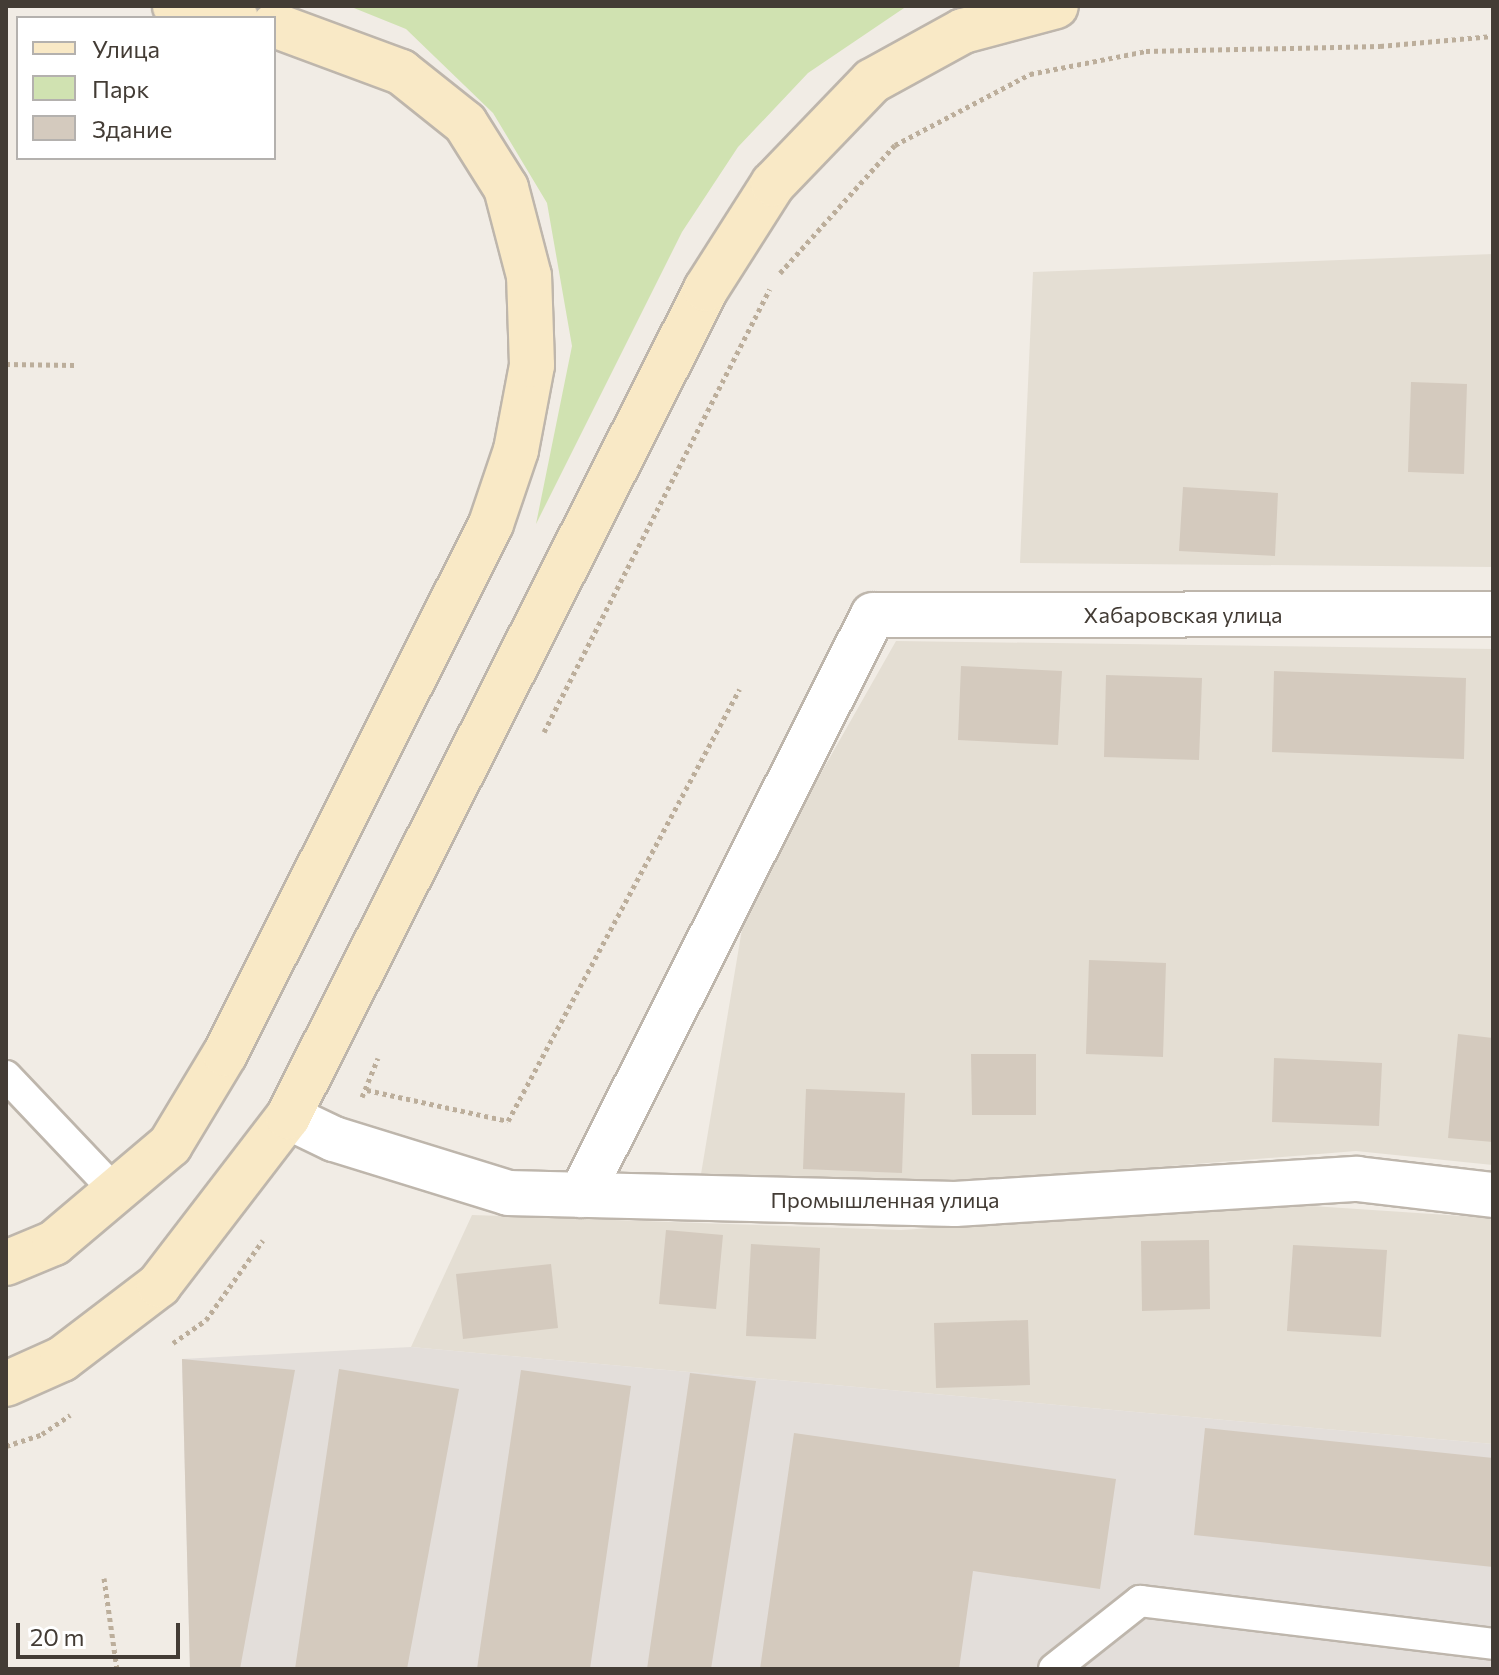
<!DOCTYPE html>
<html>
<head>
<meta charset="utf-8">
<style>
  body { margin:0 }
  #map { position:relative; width:1499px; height:1675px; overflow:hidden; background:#f1ece5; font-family:Commissioner,sans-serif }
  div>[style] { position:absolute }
  .residential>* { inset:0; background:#e4ded3 }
  .industrial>* { inset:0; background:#e3deda }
  .green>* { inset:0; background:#d0e2b1 }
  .building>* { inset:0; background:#d4cabe }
  .path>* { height:5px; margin-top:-2.5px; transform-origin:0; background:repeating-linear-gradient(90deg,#bcae9b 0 4px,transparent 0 8px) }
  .roads { filter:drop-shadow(2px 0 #beb6ac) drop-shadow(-2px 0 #beb6ac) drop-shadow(0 2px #beb6ac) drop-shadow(0 -2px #beb6ac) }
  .service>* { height:30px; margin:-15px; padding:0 15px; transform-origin:15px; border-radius:15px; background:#fff }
  .minor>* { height:44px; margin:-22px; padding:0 22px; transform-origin:22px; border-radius:22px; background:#fff }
  .secondary>* { height:44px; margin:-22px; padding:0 22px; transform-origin:22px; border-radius:22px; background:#f9e9c6 }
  span { translate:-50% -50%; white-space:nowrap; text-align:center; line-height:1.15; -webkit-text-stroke:8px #fff; paint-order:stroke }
  .street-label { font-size:22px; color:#433c35 }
  .frame { position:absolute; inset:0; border:8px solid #433c35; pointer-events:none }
  .legend { position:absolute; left:16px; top:16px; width:260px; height:144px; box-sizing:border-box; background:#fff; border:2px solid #b4b1ae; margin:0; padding:10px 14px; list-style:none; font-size:24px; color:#433c35 }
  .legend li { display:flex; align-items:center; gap:16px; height:40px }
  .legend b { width:40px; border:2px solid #b4b1ae }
  .scale { position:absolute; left:16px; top:1623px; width:164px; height:36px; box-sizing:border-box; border:4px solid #433c35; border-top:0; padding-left:10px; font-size:24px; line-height:28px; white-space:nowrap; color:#433c35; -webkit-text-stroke:6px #fff; paint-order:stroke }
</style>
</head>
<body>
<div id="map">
  <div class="residential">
    <i style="clip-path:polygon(1493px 254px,1493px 567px,1020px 563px,1033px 272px)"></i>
    <i style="clip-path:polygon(896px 641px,1493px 649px,1493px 1165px,1356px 1151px,911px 1187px,700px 1180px,746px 905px)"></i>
    <i style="clip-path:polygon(1297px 1205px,1493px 1218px,1493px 1444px,411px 1347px,472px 1215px,901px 1230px)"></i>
  </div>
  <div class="industrial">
    <i style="clip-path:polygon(411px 1347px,1493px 1444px,1493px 1669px,190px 1669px,182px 1359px)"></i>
  </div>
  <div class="green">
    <i style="clip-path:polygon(349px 6px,907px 6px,808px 73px,738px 147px,682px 232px,536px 524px,572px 346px,547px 203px,493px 113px,406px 29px)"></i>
  </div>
  <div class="building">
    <i style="clip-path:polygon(1411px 382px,1467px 384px,1464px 474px,1408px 472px)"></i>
    <i style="clip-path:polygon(1183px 487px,1278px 493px,1275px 556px,1179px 551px)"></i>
    <i style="clip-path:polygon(961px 666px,1062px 671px,1058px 745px,958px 740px)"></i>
    <i style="clip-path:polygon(1274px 671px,1466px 678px,1464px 759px,1272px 752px)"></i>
    <i style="clip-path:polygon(1106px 675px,1202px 678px,1199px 760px,1104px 757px)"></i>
    <i style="clip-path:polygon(1089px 960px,1166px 963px,1163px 1057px,1086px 1054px)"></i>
    <i style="clip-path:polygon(1458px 1034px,1493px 1038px,1493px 1142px,1448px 1138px)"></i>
    <i style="clip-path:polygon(971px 1054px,1036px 1054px,1036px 1115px,972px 1115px)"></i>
    <i style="clip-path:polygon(1274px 1058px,1382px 1063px,1379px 1126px,1272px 1122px)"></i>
    <i style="clip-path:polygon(806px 1089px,905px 1093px,902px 1173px,803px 1169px)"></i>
    <i style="clip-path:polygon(666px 1230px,723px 1235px,716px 1309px,659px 1304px)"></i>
    <i style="clip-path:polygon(1209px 1240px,1210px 1309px,1142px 1311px,1141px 1241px)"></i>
    <i style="clip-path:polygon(751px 1244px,820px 1248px,816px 1339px,746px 1336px)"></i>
    <i style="clip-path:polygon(1293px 1245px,1387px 1250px,1381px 1337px,1287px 1331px)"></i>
    <i style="clip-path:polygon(551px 1264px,558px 1328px,463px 1339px,456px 1274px)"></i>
    <i style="clip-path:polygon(1028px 1320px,1030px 1385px,936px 1388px,934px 1323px)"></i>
    <i style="clip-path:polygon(182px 1359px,295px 1370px,240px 1669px,190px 1669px)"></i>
    <i style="clip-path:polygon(339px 1369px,459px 1389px,407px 1669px,295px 1669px)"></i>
    <i style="clip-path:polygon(521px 1370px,631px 1386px,590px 1669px,477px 1669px)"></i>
    <i style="clip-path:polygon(690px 1373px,756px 1381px,711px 1669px,647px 1669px)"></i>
    <i style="clip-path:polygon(1205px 1428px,1493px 1458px,1493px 1567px,1194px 1535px)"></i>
    <i style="clip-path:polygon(794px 1433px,1116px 1479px,1100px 1589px,973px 1571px,959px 1669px,760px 1669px)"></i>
  </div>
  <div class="path">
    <i style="left:780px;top:273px;width:172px;rotate:-48.1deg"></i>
    <i style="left:895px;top:145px;width:153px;rotate:-27.7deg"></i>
    <i style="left:1030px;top:74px;width:118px;rotate:-11.2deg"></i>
    <i style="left:1146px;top:51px;width:234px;rotate:-1.2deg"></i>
    <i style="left:1380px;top:46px;width:113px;rotate:-5.1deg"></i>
    <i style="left:6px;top:364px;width:69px;rotate:0.8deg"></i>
    <i style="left:544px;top:732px;width:497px;rotate:-63deg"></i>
    <i style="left:367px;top:1090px;width:144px;rotate:12.4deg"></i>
    <i style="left:508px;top:1121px;width:490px;rotate:-61.8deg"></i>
    <i style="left:362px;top:1097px;width:42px;rotate:-67.7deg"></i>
    <i style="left:173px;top:1343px;width:40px;rotate:-34.9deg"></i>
    <i style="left:206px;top:1320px;width:98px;rotate:-54.5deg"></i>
    <i style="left:6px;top:1446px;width:38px;rotate:-18deg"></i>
    <i style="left:42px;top:1434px;width:34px;rotate:-34deg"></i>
    <i style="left:104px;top:1578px;width:92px;rotate:81.9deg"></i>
  </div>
  <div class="roads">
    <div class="service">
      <i style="left:6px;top:1076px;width:163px;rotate:46.5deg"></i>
      <i style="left:1054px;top:1669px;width:110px;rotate:-38.3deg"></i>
      <i style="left:1140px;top:1601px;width:356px;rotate:6.9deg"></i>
    </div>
    <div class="minor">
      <i style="left:288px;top:1117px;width:51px;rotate:25.6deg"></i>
      <i style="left:334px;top:1139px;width:182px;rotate:17.2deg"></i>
      <i style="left:508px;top:1193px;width:447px;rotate:1.4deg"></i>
      <i style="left:955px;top:1204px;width:403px;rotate:-3.6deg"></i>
      <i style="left:1357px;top:1179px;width:137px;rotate:6.7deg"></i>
      <i style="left:581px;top:1195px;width:649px;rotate:-63.28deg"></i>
      <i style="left:873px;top:615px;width:620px;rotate:-0.09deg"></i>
    </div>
    <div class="secondary">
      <i style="left:175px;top:6px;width:62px;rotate:11.1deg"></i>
      <i style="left:6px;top:1263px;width:52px;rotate:-22.6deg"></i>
      <i style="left:54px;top:1243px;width:152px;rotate:-40.2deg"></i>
      <i style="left:170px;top:1145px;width:106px;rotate:-58.9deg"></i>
      <i style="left:225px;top:1054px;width:593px;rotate:-63.35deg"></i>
      <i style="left:491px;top:524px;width:78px;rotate:-71.3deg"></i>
      <i style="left:516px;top:450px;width:86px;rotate:-79.3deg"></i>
      <i style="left:532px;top:365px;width:89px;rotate:-91.9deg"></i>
      <i style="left:529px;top:276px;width:91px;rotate:-104.6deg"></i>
      <i style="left:506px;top:188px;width:77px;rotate:-122.2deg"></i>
      <i style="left:465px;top:123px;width:82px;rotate:-141.4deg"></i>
      <i style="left:401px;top:72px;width:135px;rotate:-159.7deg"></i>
      <i style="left:6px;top:1384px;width:61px;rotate:-24.1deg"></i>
      <i style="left:62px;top:1359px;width:122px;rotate:-37.3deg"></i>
      <i style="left:159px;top:1285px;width:212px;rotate:-52.5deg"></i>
      <i style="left:288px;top:1117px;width:928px;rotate:-63.21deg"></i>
      <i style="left:706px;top:289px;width:125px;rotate:-57.5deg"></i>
      <i style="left:773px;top:184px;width:143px;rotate:-46.1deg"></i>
      <i style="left:872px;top:81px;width:104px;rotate:-28.8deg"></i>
      <i style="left:963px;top:31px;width:96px;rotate:-15deg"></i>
    </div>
  </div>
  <div class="street-label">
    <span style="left:1183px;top:615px">Хабаровская улица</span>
    <span style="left:885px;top:1200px">Промышленная улица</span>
  </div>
  <div class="frame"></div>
  <ul class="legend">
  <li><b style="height:10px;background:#f9e9c6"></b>Улица</li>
  <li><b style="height:22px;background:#d0e2b1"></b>Парк</li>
  <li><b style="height:22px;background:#d4cabe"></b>Здание</li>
  </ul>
  <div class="scale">20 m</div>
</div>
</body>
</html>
